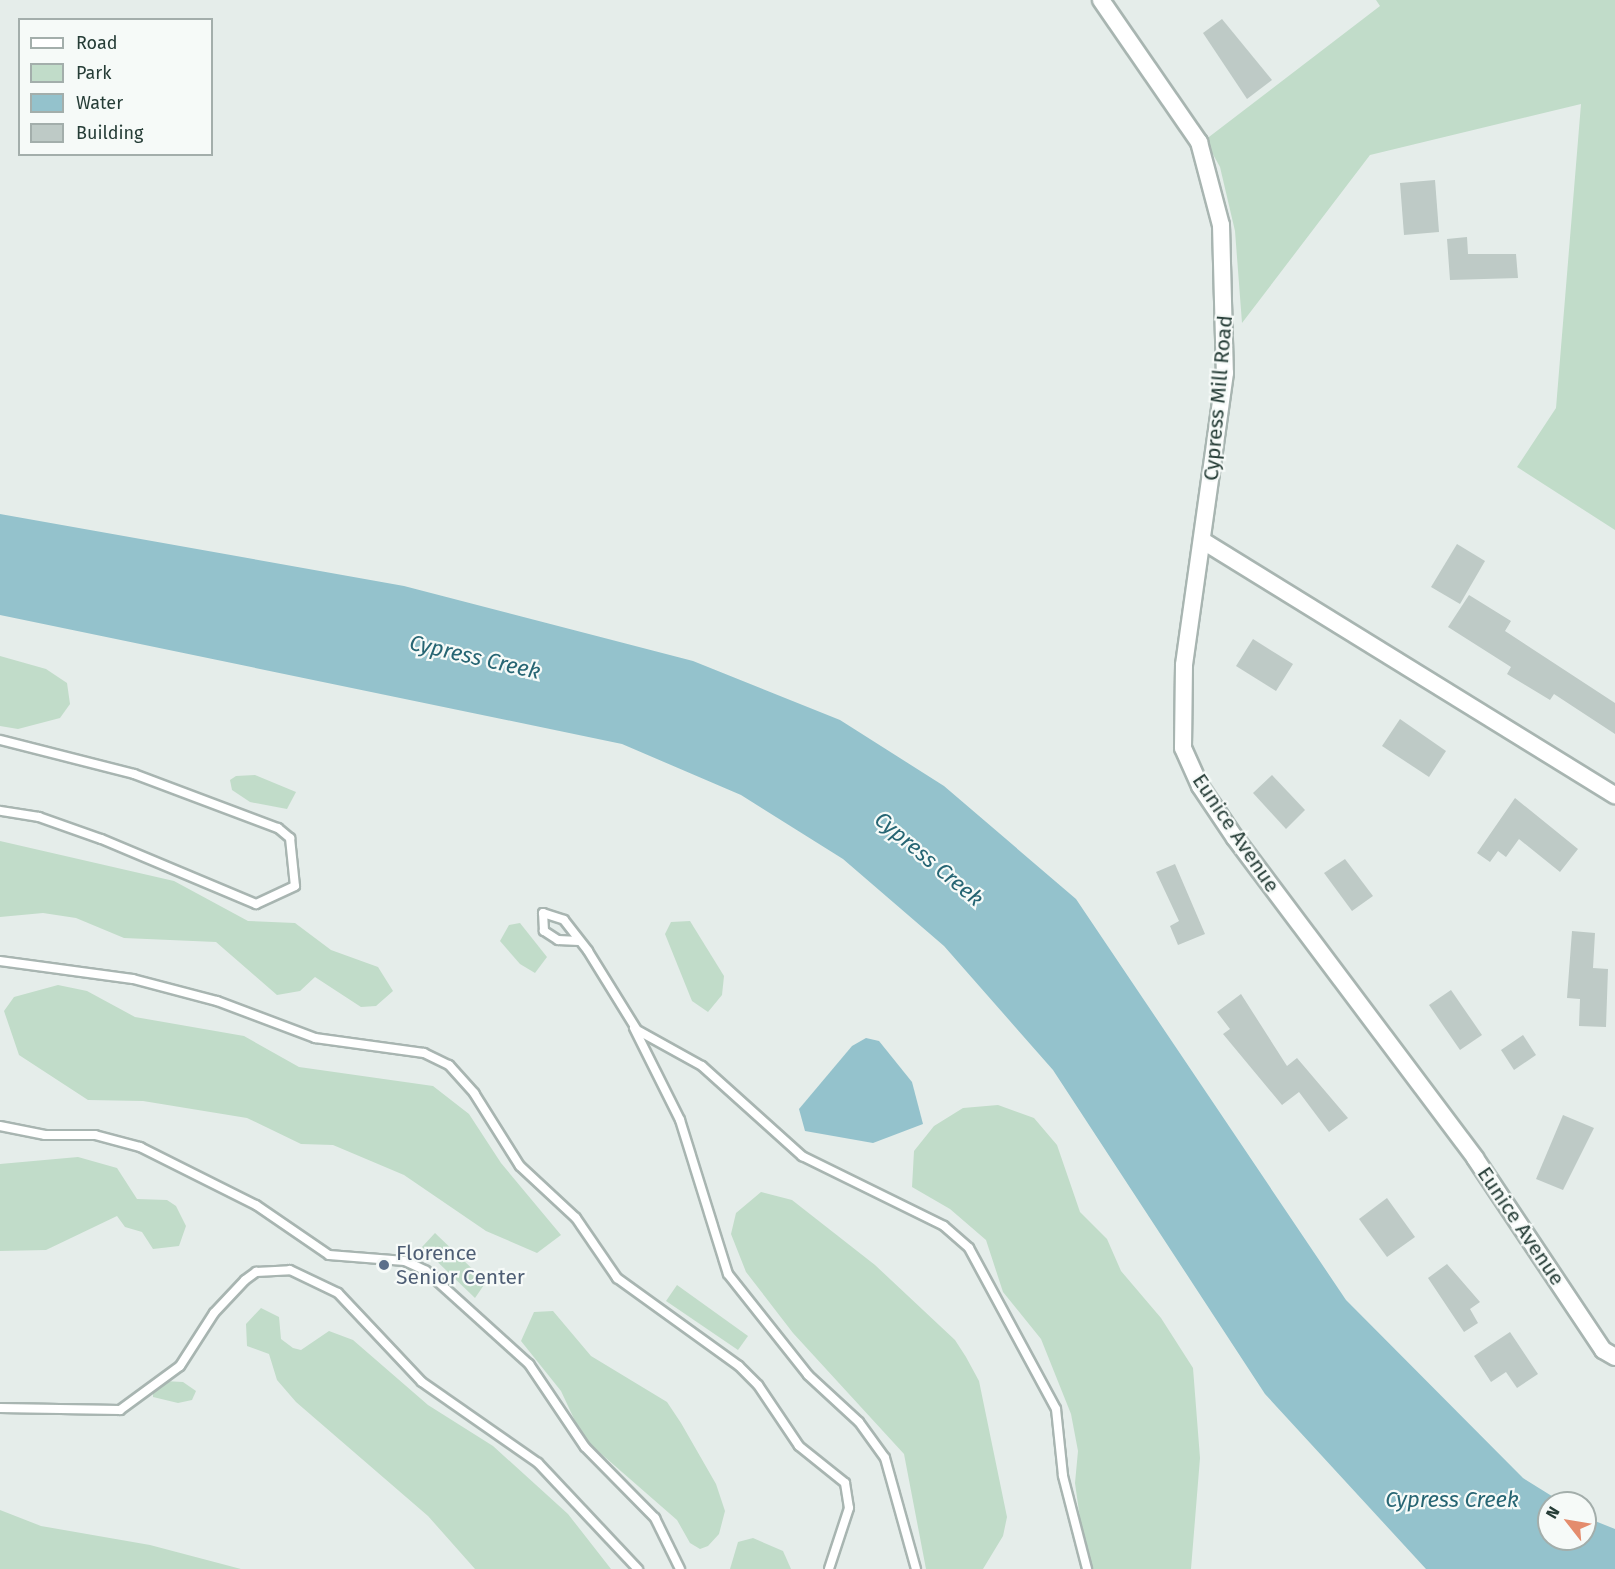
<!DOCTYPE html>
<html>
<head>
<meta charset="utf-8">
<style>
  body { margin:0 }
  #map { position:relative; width:1615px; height:1569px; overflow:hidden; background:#e5edea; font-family:"Fira Sans",sans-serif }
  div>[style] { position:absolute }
  .green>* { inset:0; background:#c1dcc9 }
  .water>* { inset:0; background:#94c2cc }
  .building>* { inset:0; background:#becac6 }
  .roads { filter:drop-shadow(2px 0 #a8b5b1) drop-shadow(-2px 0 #a8b5b1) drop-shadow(0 2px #a8b5b1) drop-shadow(0 -2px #a8b5b1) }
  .lane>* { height:8px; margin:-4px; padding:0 4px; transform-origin:4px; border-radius:4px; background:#fff }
  .street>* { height:16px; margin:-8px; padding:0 8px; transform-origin:8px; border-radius:8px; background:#fff }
  .dots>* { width:16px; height:16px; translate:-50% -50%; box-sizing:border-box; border:3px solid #f6faf8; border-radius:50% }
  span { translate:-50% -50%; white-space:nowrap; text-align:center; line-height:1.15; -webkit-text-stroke:4.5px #f6faf8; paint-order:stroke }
  .street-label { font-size:21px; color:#263d37 }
  .service-label { font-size:21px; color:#4e5e75 }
  .left { translate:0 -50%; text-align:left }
  .water-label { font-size:22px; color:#266573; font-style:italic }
  .legend { position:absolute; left:18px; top:18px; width:195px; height:138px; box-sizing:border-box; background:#f6faf8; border:2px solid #a3aeab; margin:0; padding:8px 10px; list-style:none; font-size:18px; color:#263d37 }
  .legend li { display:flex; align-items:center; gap:12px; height:30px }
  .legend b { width:30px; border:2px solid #a3aeab }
  .north { position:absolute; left:1537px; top:1491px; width:60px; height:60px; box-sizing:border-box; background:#f6faf8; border:2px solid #a3aeab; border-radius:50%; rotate:301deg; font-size:16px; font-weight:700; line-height:24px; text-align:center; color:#263d37 }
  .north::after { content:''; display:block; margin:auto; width:21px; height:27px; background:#e48c6d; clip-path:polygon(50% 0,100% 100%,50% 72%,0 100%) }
</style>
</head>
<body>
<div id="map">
  <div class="green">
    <i style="clip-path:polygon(1376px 0,1615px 0,1615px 530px,1517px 467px,1556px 408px,1581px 104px,1370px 155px,1242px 323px,1235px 231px,1220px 167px,1205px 140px,1380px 6px)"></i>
    <i style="clip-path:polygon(0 656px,46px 669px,67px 683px,70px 704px,60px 718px,18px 729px,0 726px)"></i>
    <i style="clip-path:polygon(255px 775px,296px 792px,287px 809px,250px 802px,232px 790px,230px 780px,236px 776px)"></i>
    <i style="clip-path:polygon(0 841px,174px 881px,248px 921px,295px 923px,331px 950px,378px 967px,393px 991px,376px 1006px,361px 1007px,315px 977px,300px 991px,277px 995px,216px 942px,124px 938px,76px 918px,43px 913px,0 917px)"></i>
    <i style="clip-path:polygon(690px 921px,724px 976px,722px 995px,708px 1012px,692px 1001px,665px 934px,671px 922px)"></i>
    <i style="clip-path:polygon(520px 923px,547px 957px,535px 973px,520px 964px,500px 941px,509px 925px)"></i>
    <i style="clip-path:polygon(58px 985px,87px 991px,135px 1017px,244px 1036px,299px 1067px,433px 1086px,469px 1114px,501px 1163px,561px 1235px,537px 1253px,486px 1231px,404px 1175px,333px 1145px,301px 1144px,247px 1118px,143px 1101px,88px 1100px,19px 1055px,4px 1011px,14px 997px)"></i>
    <i style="clip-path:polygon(998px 1105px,1034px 1118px,1057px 1145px,1080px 1212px,1107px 1239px,1121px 1271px,1161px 1318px,1193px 1368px,1200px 1458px,1191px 1569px,1087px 1569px,1075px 1483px,1078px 1451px,1071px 1414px,1041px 1339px,1003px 1292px,986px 1240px,950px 1209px,912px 1187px,914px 1151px,934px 1126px,963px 1108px)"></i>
    <i style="clip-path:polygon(78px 1157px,117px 1168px,137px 1199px,167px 1200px,176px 1206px,186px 1226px,179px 1246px,153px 1249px,142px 1232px,125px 1227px,117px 1216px,46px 1250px,0 1251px,0 1164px)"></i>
    <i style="clip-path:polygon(761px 1192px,792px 1200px,875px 1265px,955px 1340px,966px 1357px,979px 1381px,1007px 1517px,1003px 1536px,983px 1569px,926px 1569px,904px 1454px,793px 1333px,746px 1272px,731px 1234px,736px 1213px)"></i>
    <i style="clip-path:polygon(435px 1233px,486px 1282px,475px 1298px,422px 1247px)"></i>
    <i style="clip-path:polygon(677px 1285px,748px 1336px,738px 1350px,666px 1301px)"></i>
    <i style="clip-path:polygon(261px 1308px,279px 1317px,281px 1339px,293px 1348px,301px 1350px,329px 1331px,353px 1340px,428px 1405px,493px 1446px,568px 1514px,611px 1569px,475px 1569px,428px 1516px,296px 1402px,277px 1380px,269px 1354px,247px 1346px,246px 1324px)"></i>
    <i style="clip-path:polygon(553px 1311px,591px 1356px,667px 1402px,681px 1423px,716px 1484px,725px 1511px,719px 1534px,708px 1546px,700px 1549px,690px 1543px,677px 1520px,583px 1438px,561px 1391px,521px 1341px,534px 1312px)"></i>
    <i style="clip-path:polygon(164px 1381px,183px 1382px,196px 1391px,192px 1400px,178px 1403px,153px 1397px,153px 1388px)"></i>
    <i style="clip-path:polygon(0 1510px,41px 1526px,150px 1545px,241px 1569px,0 1569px)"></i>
    <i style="clip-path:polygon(753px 1538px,783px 1551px,791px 1569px,730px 1569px,738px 1542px)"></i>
  </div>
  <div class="water">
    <i style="clip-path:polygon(0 514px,404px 586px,693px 661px,840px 720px,944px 786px,1076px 899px,1346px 1300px,1523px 1478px,1563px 1503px,1549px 1503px,1549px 1539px,1585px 1539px,1585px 1517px,1615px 1529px,1615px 1569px,1426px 1569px,1265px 1394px,1053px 1070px,944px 946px,843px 859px,741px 795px,622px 744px,0 615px)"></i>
    <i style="clip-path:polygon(866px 1038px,879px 1041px,912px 1082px,923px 1124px,873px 1143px,805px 1131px,799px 1109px,852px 1046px)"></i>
  </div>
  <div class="building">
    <i style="clip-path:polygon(1222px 19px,1272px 80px,1247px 99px,1203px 33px)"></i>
    <i style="clip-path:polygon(1435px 180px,1439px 232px,1404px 235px,1400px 183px)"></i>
    <i style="clip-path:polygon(1467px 237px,1468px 254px,1516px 254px,1518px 278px,1450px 280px,1447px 239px)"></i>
    <i style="clip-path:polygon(1457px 544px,1485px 561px,1460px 604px,1431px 587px)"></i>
    <i style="clip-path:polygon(1469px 595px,1511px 621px,1505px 631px,1615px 703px,1615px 734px,1554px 694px,1550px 700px,1507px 674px,1511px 667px,1448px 627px)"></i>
    <i style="clip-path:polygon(1253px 639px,1293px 664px,1276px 691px,1236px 666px)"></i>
    <i style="clip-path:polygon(1400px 719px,1446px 751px,1429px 777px,1382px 746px)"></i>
    <i style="clip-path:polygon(1272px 775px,1305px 810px,1286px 829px,1253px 793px)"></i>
    <i style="clip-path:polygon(1515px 798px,1578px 849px,1560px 872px,1519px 839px,1506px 857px,1498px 851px,1490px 862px,1477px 853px)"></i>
    <i style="clip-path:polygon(1345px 859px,1373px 896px,1352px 911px,1324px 873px)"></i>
    <i style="clip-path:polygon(1175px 864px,1205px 934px,1178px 945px,1170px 926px,1179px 921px,1156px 872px)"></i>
    <i style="clip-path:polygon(1572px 931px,1595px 933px,1593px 968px,1608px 969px,1606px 1027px,1579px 1026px,1580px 999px,1567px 998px)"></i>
    <i style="clip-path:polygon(1451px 990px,1482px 1035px,1460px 1050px,1429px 1005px)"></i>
    <i style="clip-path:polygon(1241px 994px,1287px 1066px,1297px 1058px,1348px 1118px,1329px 1132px,1299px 1092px,1282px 1105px,1223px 1034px,1230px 1029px,1217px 1012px)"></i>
    <i style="clip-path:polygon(1523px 1035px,1536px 1055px,1514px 1070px,1501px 1050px)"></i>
    <i style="clip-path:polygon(1563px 1115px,1594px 1128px,1563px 1190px,1536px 1179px)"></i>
    <i style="clip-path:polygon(1387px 1198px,1415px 1237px,1387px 1257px,1359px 1219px)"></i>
    <i style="clip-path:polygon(1447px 1264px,1480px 1302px,1470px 1309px,1478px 1323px,1464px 1332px,1428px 1278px)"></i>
    <i style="clip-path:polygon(1510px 1332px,1538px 1374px,1517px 1388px,1506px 1372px,1491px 1382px,1474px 1356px)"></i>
  </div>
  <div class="roads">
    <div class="lane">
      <i style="left:0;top:740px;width:138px;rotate:14.2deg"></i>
      <i style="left:134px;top:774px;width:154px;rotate:20.6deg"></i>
      <i style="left:278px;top:828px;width:16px;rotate:40deg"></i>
      <i style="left:290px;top:838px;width:48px;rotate:84.1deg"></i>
      <i style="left:295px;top:886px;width:43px;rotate:155.2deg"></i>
      <i style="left:256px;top:904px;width:168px;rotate:-157.2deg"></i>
      <i style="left:101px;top:839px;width:66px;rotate:-160.5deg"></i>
      <i style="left:39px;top:817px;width:39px;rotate:-171deg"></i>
      <i style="left:579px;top:941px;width:21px;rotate:-177deg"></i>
      <i style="left:558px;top:940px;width:17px;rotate:-147deg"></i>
      <i style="left:544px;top:931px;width:18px;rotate:-93deg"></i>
      <i style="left:543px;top:913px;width:22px;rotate:18deg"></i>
      <i style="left:564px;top:920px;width:39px;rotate:52deg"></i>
      <i style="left:588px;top:951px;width:93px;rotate:58.2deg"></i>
      <i style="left:637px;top:1030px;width:74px;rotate:29deg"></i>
      <i style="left:702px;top:1066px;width:135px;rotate:42deg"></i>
      <i style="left:802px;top:1156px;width:158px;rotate:26.2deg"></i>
      <i style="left:944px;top:1226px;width:33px;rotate:41deg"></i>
      <i style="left:969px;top:1248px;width:183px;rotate:61.6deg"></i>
      <i style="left:1056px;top:1409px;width:67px;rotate:84deg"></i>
      <i style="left:1063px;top:1476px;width:96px;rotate:75.5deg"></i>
      <i style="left:0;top:961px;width:134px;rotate:7.7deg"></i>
      <i style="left:133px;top:979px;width:87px;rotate:14.7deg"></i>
      <i style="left:217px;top:1001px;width:105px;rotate:20.7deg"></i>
      <i style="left:315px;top:1038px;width:110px;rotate:7.8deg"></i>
      <i style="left:424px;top:1053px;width:28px;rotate:26deg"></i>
      <i style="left:449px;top:1065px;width:38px;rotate:48deg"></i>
      <i style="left:474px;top:1093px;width:86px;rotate:57.8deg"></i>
      <i style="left:520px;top:1166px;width:76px;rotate:42.9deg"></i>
      <i style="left:576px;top:1218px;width:73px;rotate:55.7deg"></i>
      <i style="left:617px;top:1278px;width:150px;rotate:35.8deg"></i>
      <i style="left:739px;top:1366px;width:27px;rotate:45deg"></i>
      <i style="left:758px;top:1385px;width:73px;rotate:56.1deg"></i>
      <i style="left:799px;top:1446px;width:59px;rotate:38.8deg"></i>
      <i style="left:845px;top:1483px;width:25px;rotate:81deg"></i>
      <i style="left:849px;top:1508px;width:64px;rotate:108.2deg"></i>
      <i style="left:634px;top:1028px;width:103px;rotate:63.4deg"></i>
      <i style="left:680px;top:1120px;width:161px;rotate:72.7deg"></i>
      <i style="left:728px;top:1274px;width:129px;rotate:51.6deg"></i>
      <i style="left:808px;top:1375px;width:69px;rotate:42.7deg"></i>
      <i style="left:859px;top:1422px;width:44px;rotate:54.2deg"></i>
      <i style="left:885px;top:1458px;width:115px;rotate:74.4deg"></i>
      <i style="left:0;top:1126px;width:46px;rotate:11.3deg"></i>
      <i style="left:45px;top:1135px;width:50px"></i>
      <i style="left:95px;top:1135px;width:47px;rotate:14.9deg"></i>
      <i style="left:140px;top:1147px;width:130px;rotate:26.6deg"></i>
      <i style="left:256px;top:1205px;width:88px;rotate:34.4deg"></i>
      <i style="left:329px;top:1255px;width:76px;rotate:4.5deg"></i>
      <i style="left:405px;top:1261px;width:23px;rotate:25deg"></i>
      <i style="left:426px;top:1271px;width:139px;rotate:42.1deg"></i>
      <i style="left:529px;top:1364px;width:100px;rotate:56deg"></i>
      <i style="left:585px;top:1447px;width:100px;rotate:45.4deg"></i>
      <i style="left:655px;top:1518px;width:57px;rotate:63.9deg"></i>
      <i style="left:0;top:1408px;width:120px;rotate:1deg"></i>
      <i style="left:120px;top:1410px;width:74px;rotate:-36.3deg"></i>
      <i style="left:180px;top:1366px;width:63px;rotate:-57.3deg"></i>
      <i style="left:214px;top:1313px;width:45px;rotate:-46.8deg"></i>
      <i style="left:245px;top:1280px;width:14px;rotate:-36deg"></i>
      <i style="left:256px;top:1272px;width:34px;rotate:-3deg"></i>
      <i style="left:290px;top:1270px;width:53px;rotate:25.6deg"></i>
      <i style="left:338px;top:1293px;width:122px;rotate:46.7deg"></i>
      <i style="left:422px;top:1382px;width:141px;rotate:34.9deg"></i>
      <i style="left:538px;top:1463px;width:146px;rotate:46.7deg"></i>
    </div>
    <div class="street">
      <i style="left:1101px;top:0;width:173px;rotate:55.4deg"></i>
      <i style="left:1199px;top:142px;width:86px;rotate:75.2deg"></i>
      <i style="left:1221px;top:225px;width:148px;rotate:88.5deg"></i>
      <i style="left:1225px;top:373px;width:295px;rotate:98deg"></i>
      <i style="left:1184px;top:665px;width:83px;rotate:90.7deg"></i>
      <i style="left:1183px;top:748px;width:42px;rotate:65.9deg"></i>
      <i style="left:1200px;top:786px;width:63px;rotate:56.1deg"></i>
      <i style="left:1235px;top:838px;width:400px;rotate:53.1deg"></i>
      <i style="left:1475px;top:1158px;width:231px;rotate:56.3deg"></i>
      <i style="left:1603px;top:1350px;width:14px;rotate:30deg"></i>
      <i style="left:1203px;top:541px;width:484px;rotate:31.7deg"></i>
    </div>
  </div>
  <div class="dots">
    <i style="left:384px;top:1265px;background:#5c6f8a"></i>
  </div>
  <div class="street-label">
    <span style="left:1218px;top:398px;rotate:-85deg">Cypress Mill Road</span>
    <span style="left:1236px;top:833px;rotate:56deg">Eunice Avenue</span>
    <span style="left:1521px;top:1226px;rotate:56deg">Eunice Avenue</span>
  </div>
  <div class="service-label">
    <span class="left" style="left:396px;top:1265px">Florence<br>Senior Center</span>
  </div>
  <div class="water-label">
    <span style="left:475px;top:657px;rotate:13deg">Cypress Creek</span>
    <span style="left:929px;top:859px;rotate:40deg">Cypress Creek</span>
    <span style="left:1452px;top:1500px">Cypress Creek</span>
  </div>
  <ul class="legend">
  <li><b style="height:8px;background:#fff"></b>Road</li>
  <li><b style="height:16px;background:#c1dcc9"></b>Park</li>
  <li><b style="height:16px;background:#94c2cc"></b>Water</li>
  <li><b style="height:16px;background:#becac6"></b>Building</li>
  </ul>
  <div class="north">N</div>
</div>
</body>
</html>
